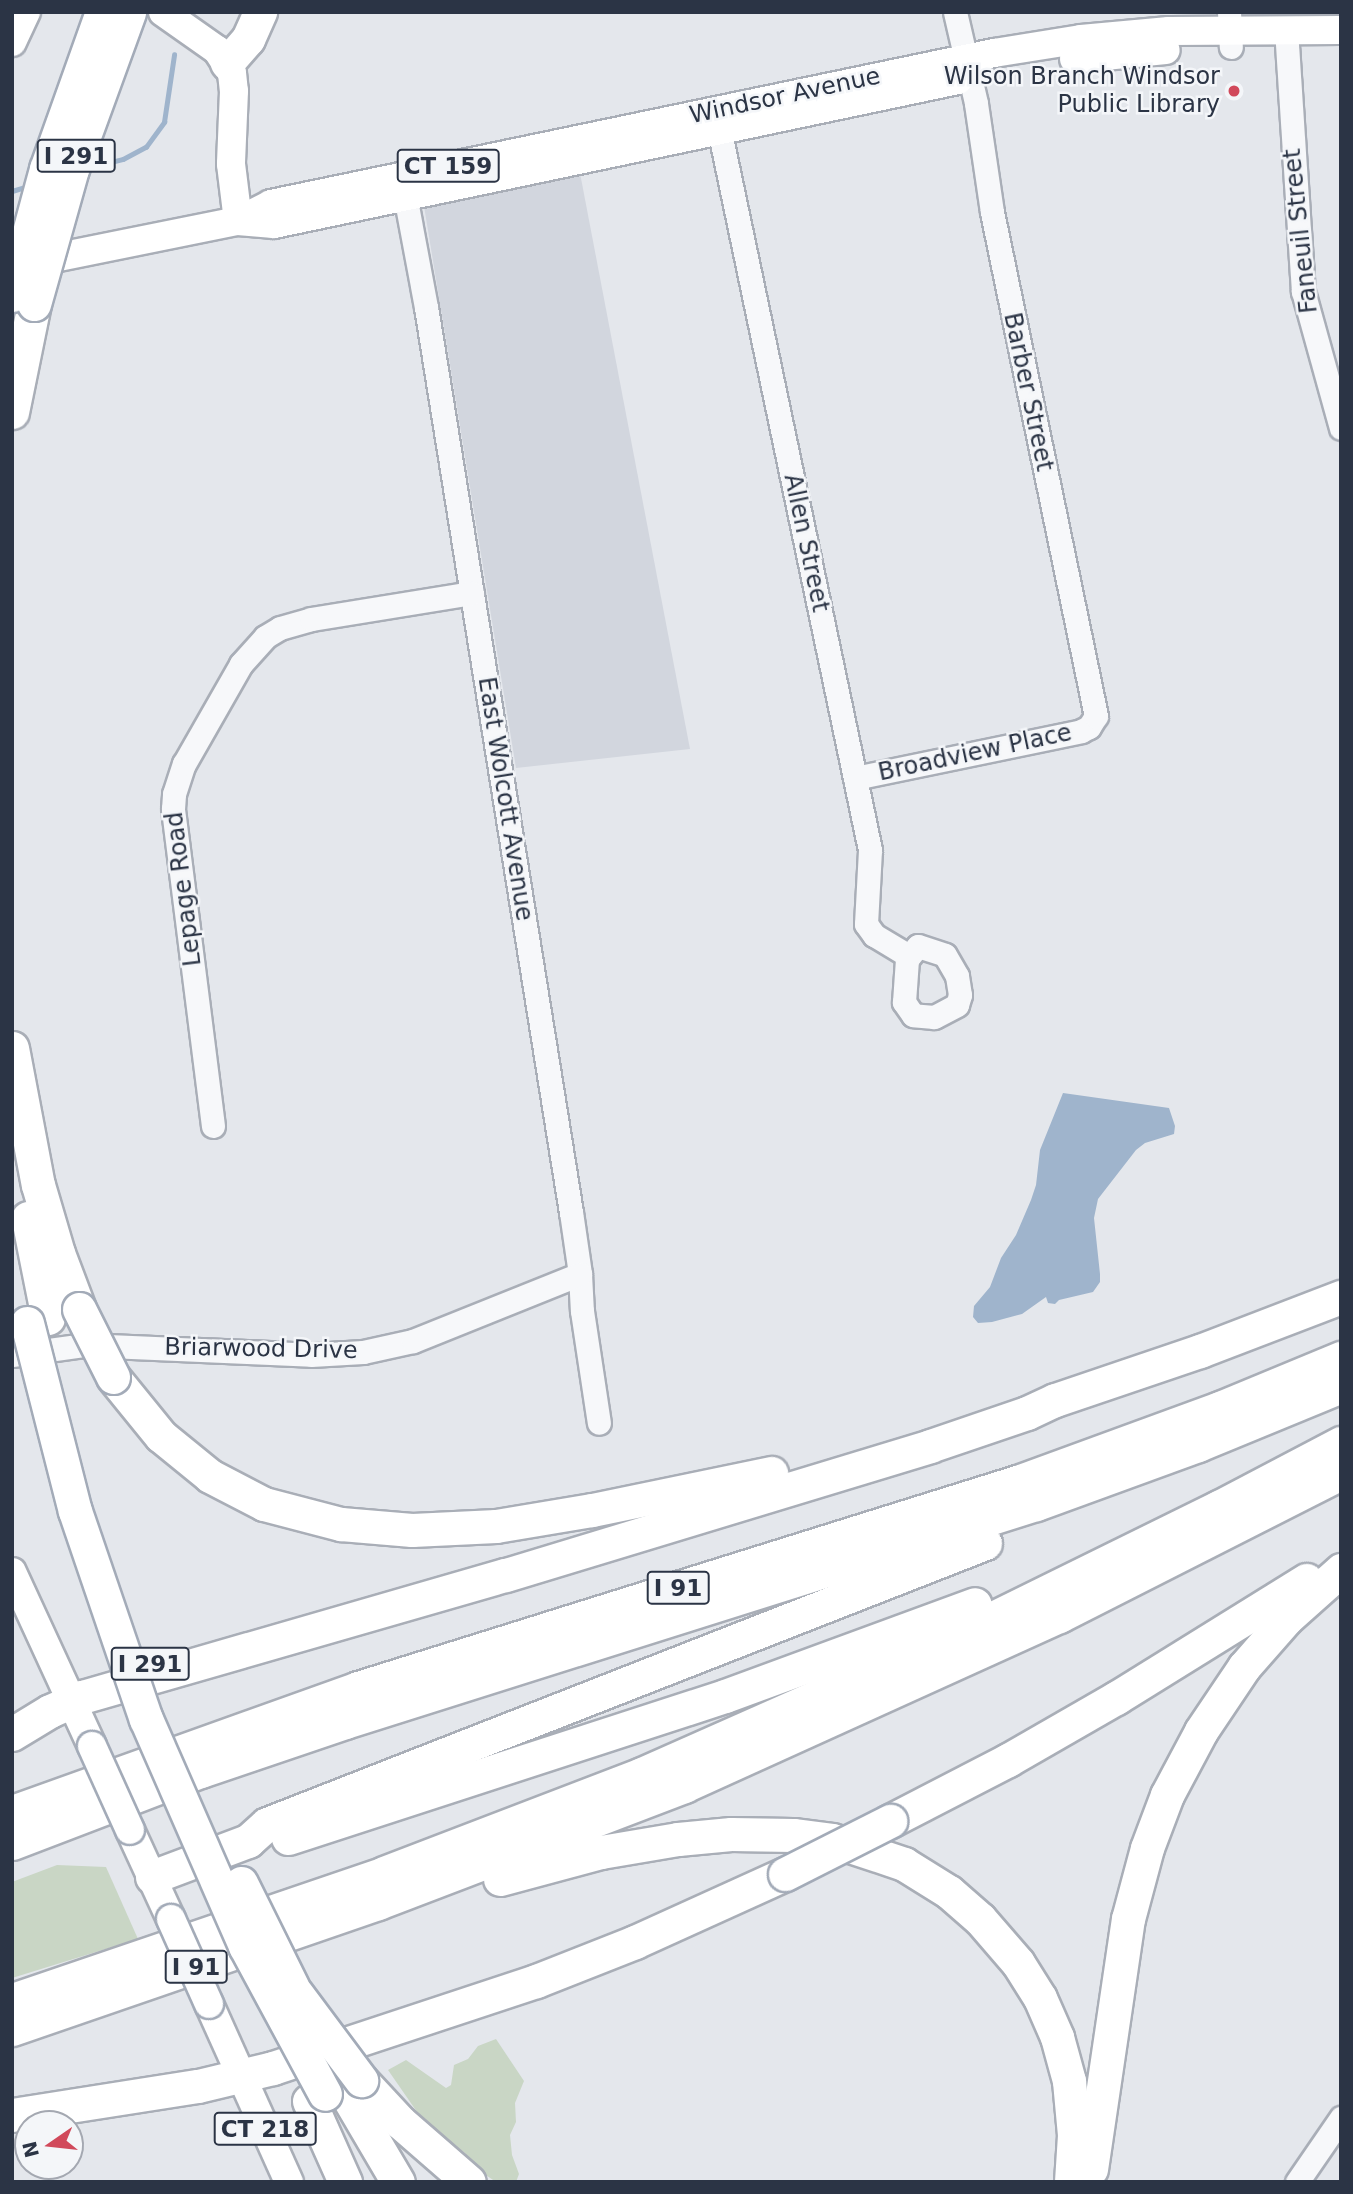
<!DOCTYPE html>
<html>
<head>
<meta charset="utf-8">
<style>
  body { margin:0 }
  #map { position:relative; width:1353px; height:2194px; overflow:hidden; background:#e4e7ec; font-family:"DejaVu Sans",sans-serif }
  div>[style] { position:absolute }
  .built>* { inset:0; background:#d2d6de }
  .green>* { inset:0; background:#c9d6c5 }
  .water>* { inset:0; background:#9fb4cc }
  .stream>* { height:4.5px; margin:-2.25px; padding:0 2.25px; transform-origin:2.25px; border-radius:2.25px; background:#9fb4cc }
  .roads { filter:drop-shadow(2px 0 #a9aeb7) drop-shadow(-2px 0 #a9aeb7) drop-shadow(0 2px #a9aeb7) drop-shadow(0 -2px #a9aeb7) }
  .minor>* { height:23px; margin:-11.5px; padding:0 11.5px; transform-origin:11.5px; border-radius:11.5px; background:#f7f8fa }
  .major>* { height:28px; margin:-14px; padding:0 14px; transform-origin:14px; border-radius:14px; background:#fff }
  .highway>* { height:33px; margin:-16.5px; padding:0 16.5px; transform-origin:16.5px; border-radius:16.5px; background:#fff }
  .bridges { filter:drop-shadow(2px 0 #a3abb8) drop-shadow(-2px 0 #a3abb8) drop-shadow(0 2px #a3abb8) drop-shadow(0 -2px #a3abb8) }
  .major-bridge>* { height:28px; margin:-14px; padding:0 14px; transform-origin:14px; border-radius:14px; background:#fff }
  .highway-bridge>* { height:33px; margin:-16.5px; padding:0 16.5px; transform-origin:16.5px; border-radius:16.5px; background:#fff }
  .dots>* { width:19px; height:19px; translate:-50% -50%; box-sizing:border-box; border:4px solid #f4f6f9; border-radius:50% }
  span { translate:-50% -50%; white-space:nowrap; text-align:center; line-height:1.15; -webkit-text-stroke:5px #f4f6f9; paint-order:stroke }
  .shield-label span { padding:2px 5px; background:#f4f6f9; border:2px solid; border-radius:5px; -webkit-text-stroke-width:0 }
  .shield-label { font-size:23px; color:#2b3445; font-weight:700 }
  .poi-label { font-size:24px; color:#2b3445 }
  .right { translate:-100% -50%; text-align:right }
  .street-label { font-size:24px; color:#2b3445 }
  .frame { position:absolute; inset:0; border:14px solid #2b3445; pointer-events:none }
  .north { position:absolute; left:14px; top:2110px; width:70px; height:70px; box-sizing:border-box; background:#f4f6f9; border:2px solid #a4a8b1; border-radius:50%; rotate:256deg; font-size:19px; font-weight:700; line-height:28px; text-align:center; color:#2b3445 }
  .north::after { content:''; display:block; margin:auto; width:24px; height:32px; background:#d1495b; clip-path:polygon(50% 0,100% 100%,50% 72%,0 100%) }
</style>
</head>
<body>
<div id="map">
  <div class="built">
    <i style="clip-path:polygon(580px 173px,690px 749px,516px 768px,424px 206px)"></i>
  </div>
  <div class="green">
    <i style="clip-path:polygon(57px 1865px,106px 1867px,138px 1939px,12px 1978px,12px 1882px)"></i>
    <i style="clip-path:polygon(496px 2039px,524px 2081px,515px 2103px,516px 2122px,510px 2135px,512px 2155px,519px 2174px,516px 2182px,496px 2182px,477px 2169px,465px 2153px,424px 2122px,388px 2070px,406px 2060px,446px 2088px,451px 2085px,454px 2065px,468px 2059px,478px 2046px)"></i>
  </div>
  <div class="water">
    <i style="clip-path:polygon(1063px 1093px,1169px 1108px,1175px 1126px,1174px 1134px,1145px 1143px,1136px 1150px,1098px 1199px,1094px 1218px,1100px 1274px,1100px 1282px,1093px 1292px,1059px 1300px,1055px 1304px,1048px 1303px,1046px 1297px,1022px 1314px,992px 1322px,978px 1323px,973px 1317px,974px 1306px,990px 1287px,1001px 1258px,1016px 1235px,1031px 1200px,1036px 1185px,1040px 1150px)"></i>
  </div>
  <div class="stream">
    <i style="left:87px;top:168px;width:37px;rotate:-14deg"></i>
    <i style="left:123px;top:159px;width:26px;rotate:-28deg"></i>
    <i style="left:146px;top:147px;width:31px;rotate:-54deg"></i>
    <i style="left:164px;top:122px;width:68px;rotate:-81.5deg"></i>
    <i style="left:12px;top:191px;width:17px;rotate:-17deg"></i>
  </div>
  <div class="roads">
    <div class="minor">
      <i style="left:1229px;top:12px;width:35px;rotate:87deg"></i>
      <i style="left:1286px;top:29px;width:263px;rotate:86.3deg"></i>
      <i style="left:1303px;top:291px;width:142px;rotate:74.5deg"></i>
      <i style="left:716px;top:114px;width:752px;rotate:78.18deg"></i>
      <i style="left:870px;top:850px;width:74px;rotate:93.1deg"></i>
      <i style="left:866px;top:924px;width:14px;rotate:54deg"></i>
      <i style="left:874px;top:935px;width:41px;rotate:31deg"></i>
      <i style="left:402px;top:179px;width:130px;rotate:79.4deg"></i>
      <i style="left:426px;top:307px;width:917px;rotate:80.9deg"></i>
      <i style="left:571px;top:1212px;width:63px;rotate:81.7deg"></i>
      <i style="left:580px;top:1274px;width:37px;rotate:87deg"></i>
      <i style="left:582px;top:1311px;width:113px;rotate:81.4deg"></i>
      <i style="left:855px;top:778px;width:231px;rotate:-11.7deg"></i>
      <i style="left:1081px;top:731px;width:9px;rotate:-27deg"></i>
      <i style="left:1089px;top:727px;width:13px;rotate:-58deg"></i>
      <i style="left:1096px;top:716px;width:515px;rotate:-101.66deg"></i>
      <i style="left:992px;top:212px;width:110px;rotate:-98.4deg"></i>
      <i style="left:976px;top:103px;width:93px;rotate:-103deg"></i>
      <i style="left:918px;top:946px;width:28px;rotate:18deg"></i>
      <i style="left:945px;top:955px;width:24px;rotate:60deg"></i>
      <i style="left:957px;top:976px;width:19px;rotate:81deg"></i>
      <i style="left:960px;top:995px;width:10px;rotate:107deg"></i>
      <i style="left:957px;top:1005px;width:26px;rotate:152deg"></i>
      <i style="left:934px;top:1017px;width:21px;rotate:-175deg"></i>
      <i style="left:913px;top:1015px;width:16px;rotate:-125deg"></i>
      <i style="left:904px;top:1002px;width:43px;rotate:-86deg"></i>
      <i style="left:907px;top:959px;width:17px;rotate:-50deg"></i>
      <i style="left:213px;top:1126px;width:320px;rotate:-97.2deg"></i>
      <i style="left:173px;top:809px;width:15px;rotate:-86deg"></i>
      <i style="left:174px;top:794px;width:32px;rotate:-72deg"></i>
      <i style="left:184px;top:764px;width:115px;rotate:-60.3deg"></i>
      <i style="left:241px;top:664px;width:36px;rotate:-48deg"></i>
      <i style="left:265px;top:637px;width:17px;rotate:-31deg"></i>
      <i style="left:280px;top:628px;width:32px;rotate:-16deg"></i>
      <i style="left:311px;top:619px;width:163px;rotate:-9.2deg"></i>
      <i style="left:12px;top:1355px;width:74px;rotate:-7.8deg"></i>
      <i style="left:85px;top:1345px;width:226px;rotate:2.5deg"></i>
      <i style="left:311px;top:1355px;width:52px;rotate:-3.3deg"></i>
      <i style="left:363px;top:1352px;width:51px;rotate:-12.4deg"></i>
      <i style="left:413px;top:1341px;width:180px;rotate:-21.9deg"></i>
      <i style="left:1297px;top:2182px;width:78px;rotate:-55.5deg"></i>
    </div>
    <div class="major">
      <i style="left:163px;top:12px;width:66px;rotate:35.1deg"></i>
      <i style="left:217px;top:50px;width:27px;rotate:57deg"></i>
      <i style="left:232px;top:73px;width:18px;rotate:84deg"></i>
      <i style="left:234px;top:91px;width:73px;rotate:92.4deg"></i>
      <i style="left:231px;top:164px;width:57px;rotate:83deg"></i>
      <i style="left:12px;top:42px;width:33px;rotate:-65deg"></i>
      <i style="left:1074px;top:59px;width:92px;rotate:-5.6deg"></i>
      <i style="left:238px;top:221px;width:36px;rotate:5deg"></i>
      <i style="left:274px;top:224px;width:699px;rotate:-11.89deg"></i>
      <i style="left:29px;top:263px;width:213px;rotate:-11.4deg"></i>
      <i style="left:238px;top:221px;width:37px;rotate:-27deg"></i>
      <i style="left:271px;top:204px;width:739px;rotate:-11.8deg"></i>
      <i style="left:994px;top:53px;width:88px;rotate:-9.1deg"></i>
      <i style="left:1081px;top:39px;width:88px;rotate:-5.2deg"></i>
      <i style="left:1169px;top:31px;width:172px;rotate:-0.3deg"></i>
      <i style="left:12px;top:1572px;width:192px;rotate:65.3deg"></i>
      <i style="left:130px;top:1830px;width:98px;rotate:65.3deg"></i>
      <i style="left:209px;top:2004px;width:195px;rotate:65.8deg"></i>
    </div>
    <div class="highway">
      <i style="left:227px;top:63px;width:32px;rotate:-49deg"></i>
      <i style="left:248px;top:39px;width:30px;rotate:-66deg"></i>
      <i style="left:12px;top:412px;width:110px;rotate:-78.5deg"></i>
      <i style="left:12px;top:1048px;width:139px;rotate:79.3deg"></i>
      <i style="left:38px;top:1185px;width:71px;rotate:73.6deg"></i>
      <i style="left:58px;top:1253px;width:60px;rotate:69.4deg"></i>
      <i style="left:28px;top:1218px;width:102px;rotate:78.7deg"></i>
      <i style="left:113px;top:1377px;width:76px;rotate:50.9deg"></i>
      <i style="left:161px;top:1436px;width:63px;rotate:39.2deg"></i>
      <i style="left:210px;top:1476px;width:61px;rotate:27.4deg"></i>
      <i style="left:264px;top:1504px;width:80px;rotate:14.6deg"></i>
      <i style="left:341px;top:1524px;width:71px;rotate:4.8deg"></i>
      <i style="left:412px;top:1530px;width:84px;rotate:-2.7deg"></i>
      <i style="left:496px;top:1526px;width:97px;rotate:-9.5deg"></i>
      <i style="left:592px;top:1510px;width:183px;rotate:-11.7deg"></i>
      <i style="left:12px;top:1734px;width:44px;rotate:-31.2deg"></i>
      <i style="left:50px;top:1711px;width:35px;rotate:-24deg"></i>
      <i style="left:82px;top:1697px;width:441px;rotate:-16.1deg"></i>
      <i style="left:506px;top:1575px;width:443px;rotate:-16.9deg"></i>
      <i style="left:930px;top:1446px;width:102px;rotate:-18.8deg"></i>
      <i style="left:1027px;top:1413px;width:31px;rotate:-25deg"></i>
      <i style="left:1055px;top:1400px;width:153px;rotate:-18.7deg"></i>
      <i style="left:1200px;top:1351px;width:151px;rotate:-21deg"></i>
      <i style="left:12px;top:1812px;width:368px;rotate:-19.7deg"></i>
      <i style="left:358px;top:1688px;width:694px;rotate:-17.36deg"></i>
      <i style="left:1020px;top:1481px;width:213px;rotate:-20.1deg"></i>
      <i style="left:1220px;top:1408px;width:131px;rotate:-22.5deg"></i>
      <i style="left:890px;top:1821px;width:133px;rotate:-27.3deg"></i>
      <i style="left:1008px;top:1760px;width:125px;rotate:-29.9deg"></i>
      <i style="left:1116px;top:1698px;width:224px;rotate:-31.8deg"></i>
      <i style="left:288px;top:1838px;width:459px;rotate:-18deg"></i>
      <i style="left:725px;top:1696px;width:266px;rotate:-20.2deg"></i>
      <i style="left:12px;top:1843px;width:202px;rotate:-20.9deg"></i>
      <i style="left:201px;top:1771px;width:152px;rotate:-18.8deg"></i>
      <i style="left:345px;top:1722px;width:725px;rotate:-17.51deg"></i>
      <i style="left:1036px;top:1504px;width:172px;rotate:-20deg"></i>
      <i style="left:1198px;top:1445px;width:155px;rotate:-22.4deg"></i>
      <i style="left:152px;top:1877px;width:103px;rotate:-20.6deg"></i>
      <i style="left:248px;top:1841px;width:25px;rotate:-42deg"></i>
      <i style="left:267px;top:1824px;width:771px;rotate:-21.37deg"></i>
      <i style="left:500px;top:1879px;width:105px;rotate:-15deg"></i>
      <i style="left:601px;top:1852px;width:78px;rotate:-9.6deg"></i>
      <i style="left:678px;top:1839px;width:53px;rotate:-5.4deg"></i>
      <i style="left:731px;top:1834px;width:62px;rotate:0.9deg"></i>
      <i style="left:793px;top:1835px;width:39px;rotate:7deg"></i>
      <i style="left:832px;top:1840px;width:76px;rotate:18.4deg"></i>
      <i style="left:904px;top:1864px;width:53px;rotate:31.9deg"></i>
      <i style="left:949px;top:1892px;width:41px;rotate:41.1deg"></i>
      <i style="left:980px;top:1919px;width:58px;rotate:49.2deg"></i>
      <i style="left:1018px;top:1963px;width:41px;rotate:57.8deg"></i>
      <i style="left:1040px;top:1998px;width:43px;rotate:66.4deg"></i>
      <i style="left:1057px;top:2037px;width:46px;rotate:74.7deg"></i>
      <i style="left:1069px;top:2081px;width:54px;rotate:84.7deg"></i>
      <i style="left:1074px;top:2135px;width:47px;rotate:93.7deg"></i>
      <i style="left:12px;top:2000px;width:393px;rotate:-18.8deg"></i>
      <i style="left:384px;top:1873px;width:276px;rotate:-21deg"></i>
      <i style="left:642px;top:1774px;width:382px;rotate:-23.9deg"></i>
      <i style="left:991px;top:1619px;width:254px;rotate:-26.2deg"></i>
      <i style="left:1219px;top:1507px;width:138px;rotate:-27.7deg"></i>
      <i style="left:12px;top:2029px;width:387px;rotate:-19deg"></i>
      <i style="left:378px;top:1903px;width:328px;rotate:-20.9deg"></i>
      <i style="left:684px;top:1786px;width:412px;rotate:-24.4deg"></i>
      <i style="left:1059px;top:1616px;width:316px;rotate:-26.9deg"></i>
      <i style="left:361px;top:2080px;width:57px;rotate:47.1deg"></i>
      <i style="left:400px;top:2122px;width:91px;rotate:41deg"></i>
      <i style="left:342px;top:2087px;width:110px;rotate:59.5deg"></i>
      <i style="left:309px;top:2101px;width:89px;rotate:66deg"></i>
      <i style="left:12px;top:2115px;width:188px;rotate:-8.9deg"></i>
      <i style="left:198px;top:2086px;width:77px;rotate:-13.5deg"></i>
      <i style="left:273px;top:2068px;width:277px;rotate:-18.3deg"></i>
      <i style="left:536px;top:1981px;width:106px;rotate:-21.5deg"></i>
      <i style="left:635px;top:1942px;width:165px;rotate:-24.4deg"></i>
      <i style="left:1091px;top:2169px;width:253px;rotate:-81.6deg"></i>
      <i style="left:1128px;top:1919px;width:73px;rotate:-75deg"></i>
      <i style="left:1147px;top:1848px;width:57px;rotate:-69.3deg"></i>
      <i style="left:1167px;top:1795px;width:72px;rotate:-62deg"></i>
      <i style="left:1201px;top:1731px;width:77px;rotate:-56.1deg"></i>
      <i style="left:1244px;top:1667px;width:64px;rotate:-48.8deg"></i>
      <i style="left:1286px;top:1619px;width:74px;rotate:-41.7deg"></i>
    </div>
  </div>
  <div class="bridges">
    <div class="major-bridge">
      <i style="left:92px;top:1746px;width:92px;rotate:65.7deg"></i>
      <i style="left:171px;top:1919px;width:93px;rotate:65.9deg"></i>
    </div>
    <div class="highway-bridge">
      <i style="left:12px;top:295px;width:131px;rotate:-74.9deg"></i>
      <i style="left:46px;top:169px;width:167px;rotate:-70.4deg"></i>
      <i style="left:34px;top:304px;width:140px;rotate:-74.3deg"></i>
      <i style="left:72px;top:169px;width:167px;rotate:-70deg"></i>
      <i style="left:79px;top:1309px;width:76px;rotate:63.4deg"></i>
      <i style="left:27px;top:1323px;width:194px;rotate:75.7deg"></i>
      <i style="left:75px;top:1511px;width:220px;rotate:71.2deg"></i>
      <i style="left:146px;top:1719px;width:248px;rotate:66.4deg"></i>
      <i style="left:245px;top:1946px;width:168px;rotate:61.6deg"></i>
      <i style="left:785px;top:1874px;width:118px;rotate:-26.8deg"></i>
      <i style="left:241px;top:1883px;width:117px;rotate:63.7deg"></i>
      <i style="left:296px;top:1993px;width:109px;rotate:53.2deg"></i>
    </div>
  </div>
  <div class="dots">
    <i style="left:1234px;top:91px;background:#d1495b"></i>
  </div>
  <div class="shield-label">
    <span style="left:76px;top:156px">I 291</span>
    <span style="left:448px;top:166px">CT 159</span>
    <span style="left:678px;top:1588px">I 91</span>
    <span style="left:150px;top:1664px">I 291</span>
    <span style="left:196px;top:1967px">I 91</span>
    <span style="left:265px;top:2129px">CT 218</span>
  </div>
  <div class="poi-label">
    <span class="right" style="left:1220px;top:91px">Wilson Branch Windsor<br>Public Library</span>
  </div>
  <div class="street-label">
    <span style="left:785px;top:96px;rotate:-12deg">Windsor Avenue</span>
    <span style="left:1301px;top:231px;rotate:-96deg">Faneuil Street</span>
    <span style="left:1028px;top:392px;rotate:78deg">Barber Street</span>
    <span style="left:806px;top:543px;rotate:78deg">Allen Street</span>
    <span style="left:975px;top:753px;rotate:-12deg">Broadview Place</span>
    <span style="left:505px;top:799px;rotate:81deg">East Wolcott Avenue</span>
    <span style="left:184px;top:889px;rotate:-97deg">Lepage Road</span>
    <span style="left:261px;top:1349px;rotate:1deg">Briarwood Drive</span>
  </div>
  <div class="frame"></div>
  <div class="north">N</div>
</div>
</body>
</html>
